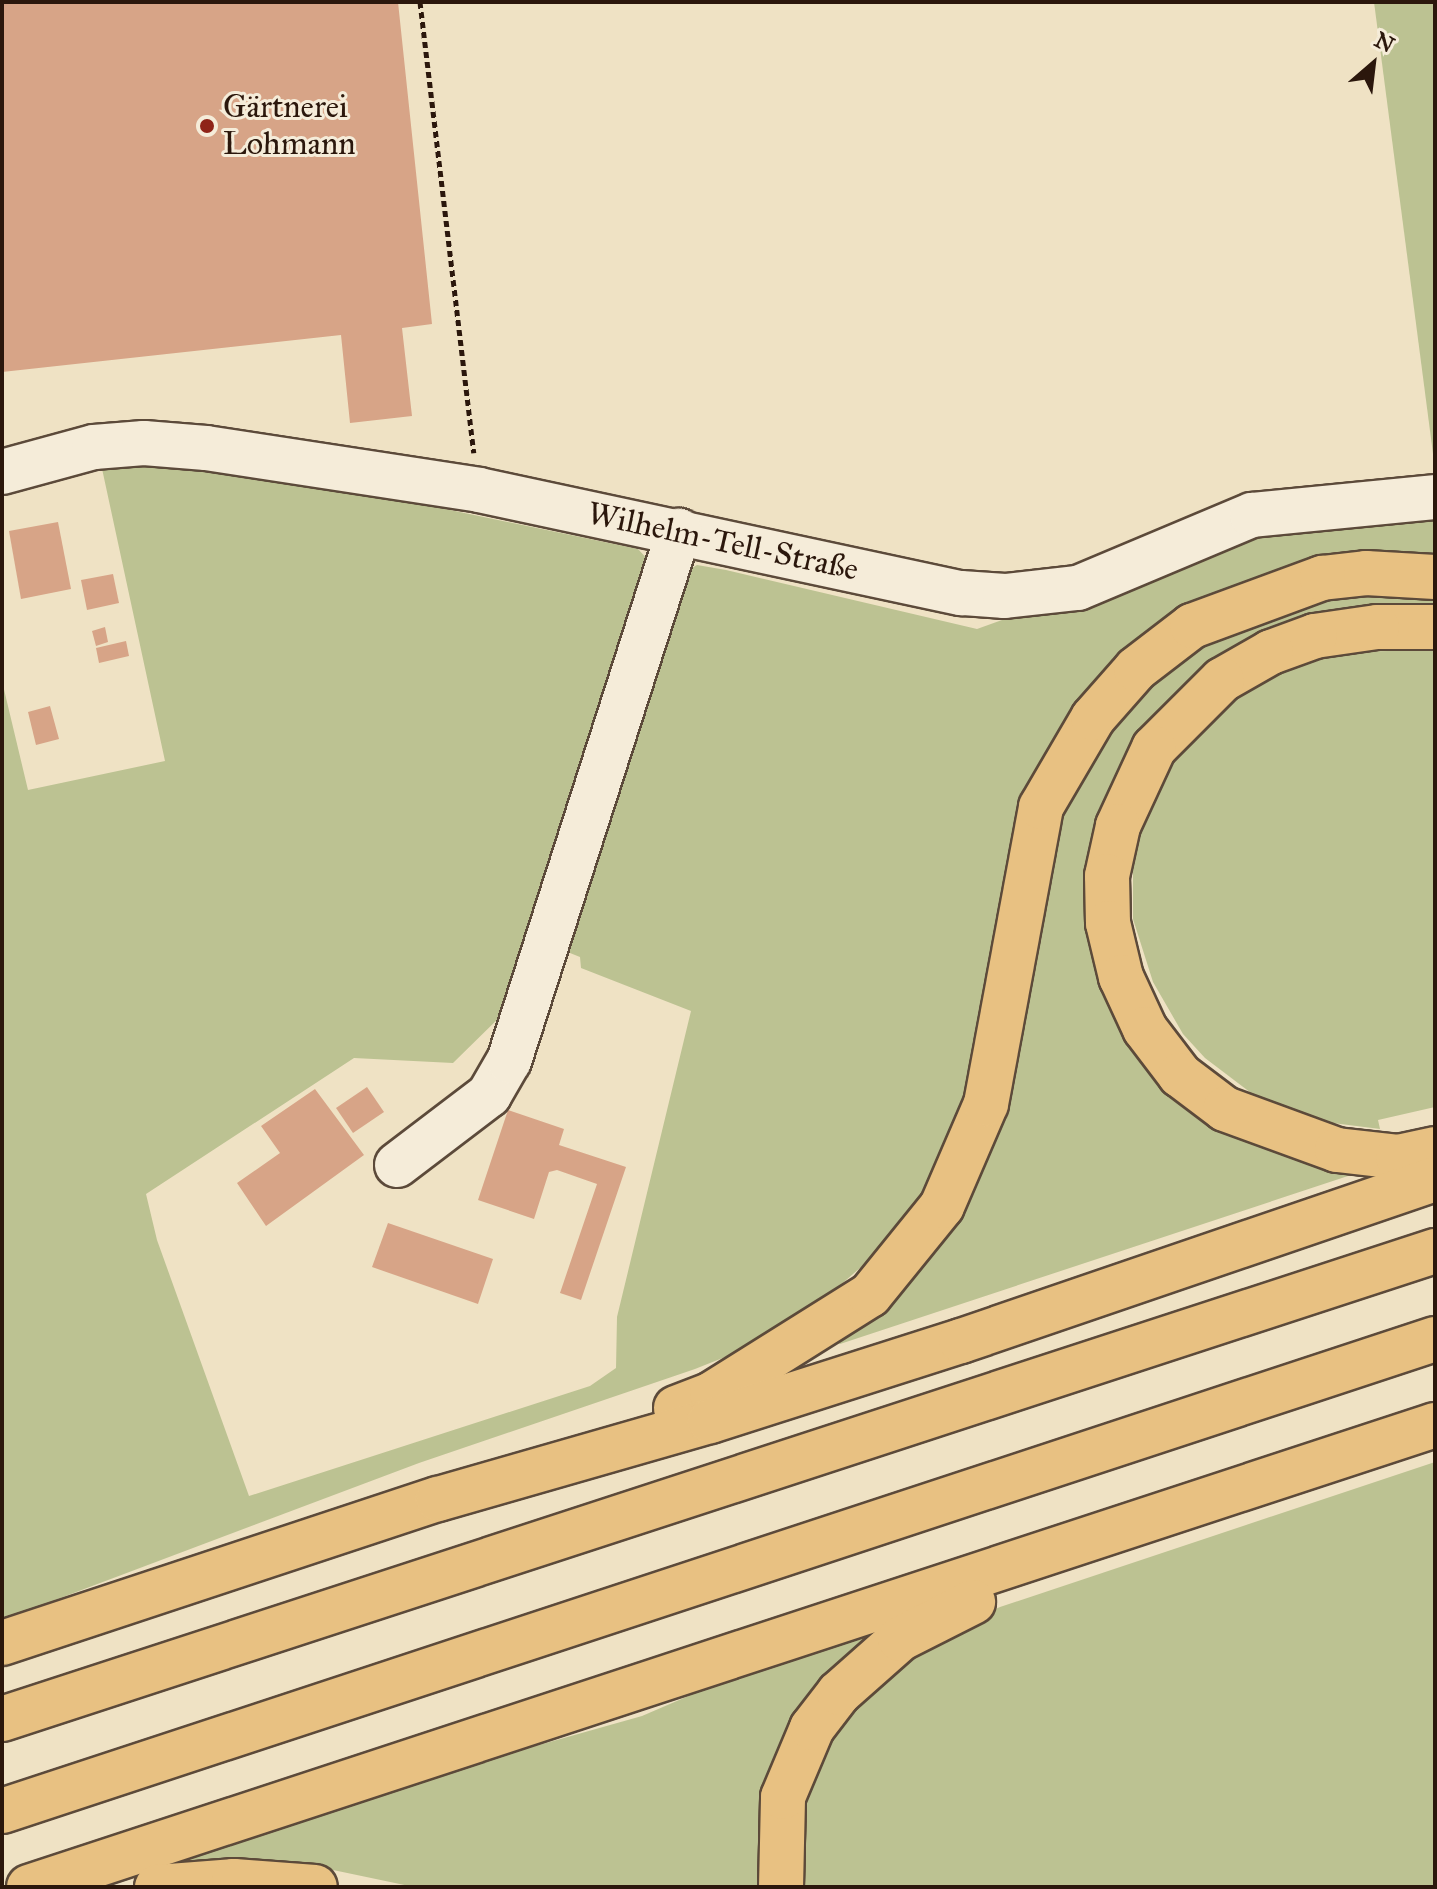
<!DOCTYPE html>
<html>
<head>
<meta charset="utf-8">
<style>
  body { margin:0 }
  #map { position:relative; width:1437px; height:1889px; overflow:hidden; background:#efe2c4; font-family:"IM FELL Great Primer",serif }
  div>[style] { position:absolute }
  .green>* { inset:0; background:#bcc292 }
  .building>* { inset:0; background:#d7a487 }
  .path>* { height:5px; margin-top:-2.5px; transform-origin:0; background:repeating-linear-gradient(90deg,#2b170c 0 6px,transparent 0 10px) }
  .roads { filter:drop-shadow(2px 0 #5c4a3a) drop-shadow(-2px 0 #5c4a3a) drop-shadow(0 2px #5c4a3a) drop-shadow(0 -2px #5c4a3a) }
  .minor>* { height:44px; margin:-22px; padding:0 22px; transform-origin:22px; border-radius:22px; background:#f5ecd9 }
  .highway>* { height:44px; margin:-22px; padding:0 22px; transform-origin:22px; border-radius:22px; background:#e8c182 }
  .dots>* { width:22px; height:22px; translate:-50% -50%; box-sizing:border-box; border:4px solid #f5ecd9; border-radius:50% }
  span { translate:-50% -50%; white-space:nowrap; text-align:center; line-height:1.15; -webkit-text-stroke:6px #f5ecd9; paint-order:stroke }
  .poi-label { font-size:32px; color:#2b170c }
  .left { translate:0 -50%; text-align:left }
  .street-label { font-size:32px; color:#2b170c }
  .frame { position:absolute; inset:0; border:4px solid #2b170c; pointer-events:none }
  .north { position:absolute; left:1333px; top:24px; width:80px; height:80px; -webkit-text-stroke:6px #f5ecd9; paint-order:stroke; rotate:28deg; font-size:22px; font-weight:700; line-height:32px; text-align:center; color:#2b170c }
  .north::after { content:''; display:block; margin:auto; width:28px; height:36px; background:#2b170c; clip-path:polygon(50% 0,100% 100%,50% 72%,0 100%) }
</style>
</head>
<body>
<div id="map">
  <div class="green">
    <i style="clip-path:polygon(1374px 2px,1435px 2px,1435px 469px)"></i>
    <i style="clip-path:polygon(135px 460px,402px 500px,638px 549px,650px 562px,507px 1010px,453px 1063px,354px 1058px,146px 1194px,157px 1240px,249px 1496px,590px 1386px,616px 1368px,617px 1317px,691px 1011px,581px 968px,580px 957px,560px 949px,684px 573px,697px 565px,726px 570px,977px 629px,1232px 538px,1435px 511px,1435px 562px,1231px 590px,1015px 834px,968px 1107px,921px 1200px,891px 1241px,807px 1314px,765px 1341px,695px 1369px,419px 1463px,2px 1620px,2px 681px,28px 790px,165px 761px,101px 464px)"></i>
    <i style="clip-path:polygon(1366px 595px,1435px 596px,1435px 610px,1200px 673px,1161px 710px,1109px 800px,1141px 1042px,1350px 1167px,1351px 1175px,840px 1344px,835px 1341px,926px 1253px,1054px 823px,1129px 699px,1207px 639px,1317px 600px)"></i>
    <i style="clip-path:polygon(1435px 650px,1435px 1107px,1378px 1120px,1380px 1129px,1317px 1121px,1259px 1099px,1205px 1058px,1183px 1034px,1153px 982px,1133px 919px,1133px 862px,1139px 835px,1177px 751px,1239px 690px,1309px 659px,1341px 652px)"></i>
    <i style="clip-path:polygon(1435px 1462px,1435px 1887px,796px 1887px,794px 1832px,818px 1753px,868px 1685px,962px 1624px,1000px 1607px)"></i>
    <i style="clip-path:polygon(878px 1629px,763px 1801px,762px 1887px,414px 1887px,314px 1866px,164px 1867px,443px 1772px,642px 1716px,758px 1666px)"></i>
  </div>
  <div class="building">
    <i style="clip-path:polygon(2px 2px,398px 2px,432px 324px,402px 328px,412px 416px,350px 423px,341px 335px,2px 372px)"></i>
    <i style="clip-path:polygon(58px 522px,71px 589px,21px 599px,9px 531px)"></i>
    <i style="clip-path:polygon(113px 574px,119px 603px,87px 610px,81px 580px)"></i>
    <i style="clip-path:polygon(105px 627px,108px 642px,96px 646px,92px 631px)"></i>
    <i style="clip-path:polygon(126px 641px,129px 656px,99px 663px,96px 648px)"></i>
    <i style="clip-path:polygon(50px 706px,59px 739px,36px 745px,28px 712px)"></i>
    <i style="clip-path:polygon(367px 1087px,384px 1112px,353px 1133px,336px 1108px)"></i>
    <i style="clip-path:polygon(315px 1089px,364px 1155px,266px 1226px,237px 1183px,280px 1153px,261px 1126px)"></i>
    <i style="clip-path:polygon(508px 1110px,564px 1129px,559px 1145px,626px 1167px,581px 1300px,560px 1293px,597px 1184px,557px 1170px,549px 1172px,534px 1219px,478px 1200px)"></i>
    <i style="clip-path:polygon(388px 1223px,493px 1259px,478px 1304px,372px 1267px)"></i>
  </div>
  <div class="path">
    <i style="left:420px;top:2px;width:454px;rotate:83.2deg"></i>
  </div>
  <div class="roads">
    <div class="minor">
      <i style="left:2px;top:472px;width:95px;rotate:-15.2deg"></i>
      <i style="left:94px;top:447px;width:50px;rotate:-4.6deg"></i>
      <i style="left:144px;top:443px;width:62px;rotate:4.6deg"></i>
      <i style="left:206px;top:448px;width:276px;rotate:8.7deg"></i>
      <i style="left:479px;top:490px;width:493px;rotate:12.1deg"></i>
      <i style="left:961px;top:593px;width:44px;rotate:3.9deg"></i>
      <i style="left:1005px;top:596px;width:73px;rotate:-6.3deg"></i>
      <i style="left:1078px;top:588px;width:189px;rotate:-22.8deg"></i>
      <i style="left:1252px;top:515px;width:184px;rotate:-5.6deg"></i>
      <i style="left:397px;top:1165px;width:116px;rotate:-37.3deg"></i>
      <i style="left:489px;top:1095px;width:39px;rotate:-60deg"></i>
      <i style="left:509px;top:1061px;width:557px;rotate:-72.22deg"></i>
    </div>
    <div class="highway">
      <i style="left:1435px;top:627px;width:58px;rotate:180deg"></i>
      <i style="left:1377px;top:627px;width:63px;rotate:171.7deg"></i>
      <i style="left:1315px;top:636px;width:47px;rotate:160deg"></i>
      <i style="left:1271px;top:652px;width:56px;rotate:150.3deg"></i>
      <i style="left:1222px;top:680px;width:96px;rotate:135deg"></i>
      <i style="left:1154px;top:748px;width:86px;rotate:114.8deg"></i>
      <i style="left:1118px;top:826px;width:51px;rotate:102.4deg"></i>
      <i style="left:1107px;top:876px;width:47px;rotate:88.8deg"></i>
      <i style="left:1108px;top:923px;width:56px;rotate:76.5deg"></i>
      <i style="left:1121px;top:977px;width:57px;rotate:65.2deg"></i>
      <i style="left:1145px;top:1029px;width:58px;rotate:52.7deg"></i>
      <i style="left:1180px;top:1075px;width:56px;rotate:37.1deg"></i>
      <i style="left:1225px;top:1109px;width:119px;rotate:20.1deg"></i>
      <i style="left:1337px;top:1150px;width:61px;rotate:6.5deg"></i>
      <i style="left:1398px;top:1157px;width:38px;rotate:-12deg"></i>
      <i style="left:676px;top:1408px;width:39px;rotate:-21deg"></i>
      <i style="left:712px;top:1394px;width:186px;rotate:-32.1deg"></i>
      <i style="left:870px;top:1295px;width:114px;rotate:-51deg"></i>
      <i style="left:942px;top:1206px;width:111px;rotate:-66.7deg"></i>
      <i style="left:986px;top:1104px;width:302px;rotate:-79.5deg"></i>
      <i style="left:1041px;top:807px;width:103px;rotate:-59.7deg"></i>
      <i style="left:1093px;top:718px;width:65px;rotate:-48.7deg"></i>
      <i style="left:1136px;top:669px;width:71px;rotate:-37.5deg"></i>
      <i style="left:1192px;top:626px;width:139px;rotate:-20.3deg"></i>
      <i style="left:1322px;top:578px;width:44px;rotate:-6.5deg"></i>
      <i style="left:1366px;top:573px;width:69px;rotate:3.3deg"></i>
      <i style="left:2px;top:1643px;width:459px;rotate:-18.3deg"></i>
      <i style="left:438px;top:1499px;width:283px;rotate:-16deg"></i>
      <i style="left:710px;top:1421px;width:263px;rotate:-17.7deg"></i>
      <i style="left:961px;top:1341px;width:501px;rotate:-18.87deg"></i>
      <i style="left:2px;top:1719px;width:1507px;rotate:-18.09deg"></i>
      <i style="left:2px;top:1811px;width:1509px;rotate:-18.23deg"></i>
      <i style="left:29px;top:1887px;width:1480px;rotate:-18.19deg"></i>
      <i style="left:157px;top:1887px;width:77px;rotate:-4.5deg"></i>
      <i style="left:234px;top:1881px;width:81px;rotate:4.2deg"></i>
      <i style="left:781px;top:1887px;width:90px;rotate:-88.7deg"></i>
      <i style="left:783px;top:1797px;width:75px;rotate:-67.2deg"></i>
      <i style="left:812px;top:1728px;width:44px;rotate:-52.4deg"></i>
      <i style="left:839px;top:1693px;width:81px;rotate:-41.5deg"></i>
      <i style="left:900px;top:1639px;width:82px;rotate:-26.9deg"></i>
    </div>
  </div>
  <div class="dots">
    <i style="left:207px;top:126px;background:#8f2418"></i>
  </div>
  <div class="poi-label">
    <span class="left" style="left:223px;top:126px">Gärtnerei<br>Lohmann</span>
  </div>
  <div class="street-label">
    <span style="left:723px;top:542px;rotate:12deg">Wilhelm-Tell-Straße</span>
  </div>
  <div class="frame"></div>
  <div class="north">N</div>
</div>
</body>
</html>
